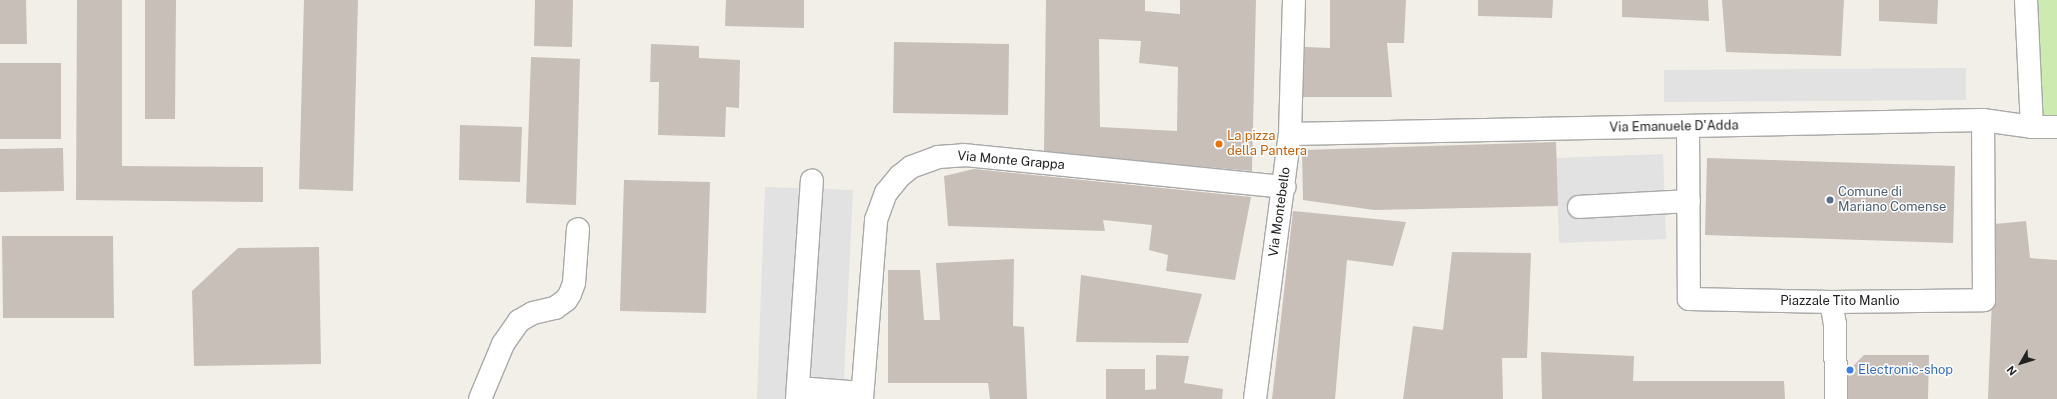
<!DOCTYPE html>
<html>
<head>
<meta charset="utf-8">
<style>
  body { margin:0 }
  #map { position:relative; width:2057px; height:399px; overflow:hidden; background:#f2efe9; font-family:"Public Sans",sans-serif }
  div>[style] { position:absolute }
  .grass>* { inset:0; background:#cdebb0 }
  .parking>* { inset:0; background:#e2e2e2 }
  .building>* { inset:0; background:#c7bfb8 }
  .roads { filter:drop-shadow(1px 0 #a9a9a9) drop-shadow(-1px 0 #a9a9a9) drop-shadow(0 1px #a9a9a9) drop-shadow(0 -1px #a9a9a9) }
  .minor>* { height:22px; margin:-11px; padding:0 11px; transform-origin:11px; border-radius:11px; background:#fff }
  .dots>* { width:11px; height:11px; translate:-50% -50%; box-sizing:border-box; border:2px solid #fff; border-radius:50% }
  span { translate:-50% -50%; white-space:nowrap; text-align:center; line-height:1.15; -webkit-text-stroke:3px #fff; paint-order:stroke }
  .street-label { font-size:13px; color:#222 }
  .food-label { font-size:13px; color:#c56008 }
  .left { translate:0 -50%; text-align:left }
  .service-label { font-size:13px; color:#4e5e75 }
  .shop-label { font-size:13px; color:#366cbe }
  .north { position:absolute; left:2001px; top:343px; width:40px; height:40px; -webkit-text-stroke:3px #fff; paint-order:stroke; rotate:231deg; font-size:11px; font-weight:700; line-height:16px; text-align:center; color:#222 }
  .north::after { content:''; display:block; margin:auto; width:14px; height:18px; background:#222; clip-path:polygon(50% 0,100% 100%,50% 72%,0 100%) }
</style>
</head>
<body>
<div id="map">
  <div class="grass">
    <i style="clip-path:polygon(2037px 0,2057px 0,2057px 123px,2043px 123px)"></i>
  </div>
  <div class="parking">
    <i style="clip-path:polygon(1966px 68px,1966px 100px,1664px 102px,1664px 70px)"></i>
    <i style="clip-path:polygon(1663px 154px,1666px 239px,1559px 243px,1556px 158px)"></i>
    <i style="clip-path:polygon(765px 187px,853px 190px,843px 399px,757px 399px)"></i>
  </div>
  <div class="building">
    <i style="clip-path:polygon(0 0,26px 0,27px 44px,0 44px)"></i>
    <i style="clip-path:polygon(77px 0,122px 0,122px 166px,263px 167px,263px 202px,76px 200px)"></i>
    <i style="clip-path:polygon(145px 0,176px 0,175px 119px,145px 119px)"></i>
    <i style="clip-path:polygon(304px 0,358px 0,353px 191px,299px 189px)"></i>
    <i style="clip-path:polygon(535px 0,573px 0,572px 47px,534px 46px)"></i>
    <i style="clip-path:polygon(726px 0,804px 0,804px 28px,725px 26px)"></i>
    <i style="clip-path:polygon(evenodd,1046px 0,1145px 0,1145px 11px,1180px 14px,1180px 0,1256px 0,1252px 171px,1044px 153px,1046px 0,1099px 39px,1141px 41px,1139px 63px,1178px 67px,1177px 131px,1100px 127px,1099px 39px)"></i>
    <i style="clip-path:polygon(1330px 0,1406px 0,1404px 43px,1387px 43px,1392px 97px,1302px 97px,1305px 47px,1330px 48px)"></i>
    <i style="clip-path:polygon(1478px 0,1553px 0,1552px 18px,1478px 16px)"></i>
    <i style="clip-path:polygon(1622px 0,1708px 0,1709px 21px,1622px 17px)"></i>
    <i style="clip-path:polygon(1722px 0,1844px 0,1841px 56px,1726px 52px)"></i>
    <i style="clip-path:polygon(1879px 0,1938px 0,1937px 24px,1879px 21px)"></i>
    <i style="clip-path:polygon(894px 42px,1009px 44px,1008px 115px,893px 113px)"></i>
    <i style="clip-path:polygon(651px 44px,699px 46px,699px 58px,740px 60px,739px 108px,726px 107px,725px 137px,658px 135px,659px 82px,650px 82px)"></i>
    <i style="clip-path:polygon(531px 57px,580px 59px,576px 205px,526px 203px)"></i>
    <i style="clip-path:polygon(0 63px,61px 63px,61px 139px,0 139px)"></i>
    <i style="clip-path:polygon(460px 125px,522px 127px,520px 182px,459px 180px)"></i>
    <i style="clip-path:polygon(1556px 142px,1558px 206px,1374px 210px,1303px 200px,1302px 150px)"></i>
    <i style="clip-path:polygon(63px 148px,64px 191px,0 192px,0 149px)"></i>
    <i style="clip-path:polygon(1707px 158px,1955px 166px,1953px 243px,1705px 235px)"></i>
    <i style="clip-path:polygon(974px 169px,1251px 197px,1235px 280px,1166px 271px,1168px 255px,1149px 250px,1152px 225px,1103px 220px,1105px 231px,948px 226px,944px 176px)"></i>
    <i style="clip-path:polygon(624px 180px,710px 182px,706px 313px,620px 311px)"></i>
    <i style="clip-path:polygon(1293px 211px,1406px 222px,1393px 266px,1347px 260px,1335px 399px,1272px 399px)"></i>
    <i style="clip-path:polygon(2026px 221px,2030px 258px,2057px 260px,2057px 399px,1988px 399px,1995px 224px)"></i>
    <i style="clip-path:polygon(2px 236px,113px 236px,114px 318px,3px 318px)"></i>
    <i style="clip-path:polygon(319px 247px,321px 364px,194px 366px,192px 291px,238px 248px)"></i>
    <i style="clip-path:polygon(1452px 252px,1531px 253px,1527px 358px,1502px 358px,1503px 399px,1403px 399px,1413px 326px,1443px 330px)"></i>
    <i style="clip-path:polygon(1014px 259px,1013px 326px,1024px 327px,1027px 399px,990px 399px,988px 383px,888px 383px,888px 270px,920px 270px,924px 320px,940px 320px,936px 263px)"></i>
    <i style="clip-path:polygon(1081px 275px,1202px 294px,1188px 343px,1076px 342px)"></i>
    <i style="clip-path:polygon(1541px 352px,1634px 356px,1633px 381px,1784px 381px,1785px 399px,1542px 399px)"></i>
    <i style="clip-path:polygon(1156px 355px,1189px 356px,1184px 383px,1223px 389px,1222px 399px,1106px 399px,1106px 369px,1145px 369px,1145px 390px,1156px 389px)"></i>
    <i style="clip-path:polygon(1864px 355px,1929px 355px,1928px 399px,1846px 399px,1845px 374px)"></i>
  </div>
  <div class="roads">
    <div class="minor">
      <i style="left:2026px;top:0;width:127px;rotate:87.3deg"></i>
      <i style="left:1688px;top:126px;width:173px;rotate:89.7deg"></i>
      <i style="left:1689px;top:299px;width:142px;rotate:1.2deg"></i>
      <i style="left:1831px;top:302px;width:153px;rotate:-0.7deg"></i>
      <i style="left:1984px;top:300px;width:180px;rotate:-90.3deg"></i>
      <i style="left:1290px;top:134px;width:693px;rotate:-1.16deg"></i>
      <i style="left:1983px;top:120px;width:49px;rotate:8.1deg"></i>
      <i style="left:2032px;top:127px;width:25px"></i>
      <i style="left:1579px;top:207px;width:110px;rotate:-3.1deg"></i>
      <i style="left:1831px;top:302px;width:22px;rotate:80deg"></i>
      <i style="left:1835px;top:324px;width:75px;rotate:89.2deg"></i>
      <i style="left:798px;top:388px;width:64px;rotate:4.5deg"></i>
      <i style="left:480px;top:399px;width:60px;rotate:-67.3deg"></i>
      <i style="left:503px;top:344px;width:28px;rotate:-55deg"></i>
      <i style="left:519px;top:321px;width:16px;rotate:-30deg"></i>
      <i style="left:533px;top:313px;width:23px;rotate:-13deg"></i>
      <i style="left:555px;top:308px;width:14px;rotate:-36deg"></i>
      <i style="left:566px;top:300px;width:7px;rotate:-56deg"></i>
      <i style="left:570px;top:294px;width:12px;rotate:-70deg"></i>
      <i style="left:574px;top:283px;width:54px;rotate:-85.8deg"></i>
      <i style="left:797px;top:399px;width:219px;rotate:-86.1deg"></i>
      <i style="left:862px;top:399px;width:180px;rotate:-85.5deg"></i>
      <i style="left:876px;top:220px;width:29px;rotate:-70deg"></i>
      <i style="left:886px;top:193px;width:22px;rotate:-51deg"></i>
      <i style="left:900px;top:176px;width:14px;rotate:-39deg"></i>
      <i style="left:911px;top:167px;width:29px;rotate:-20deg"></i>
      <i style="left:938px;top:157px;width:26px;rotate:-4deg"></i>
      <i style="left:964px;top:155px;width:322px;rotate:5.7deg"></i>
      <i style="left:1255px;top:399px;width:267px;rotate:-82.5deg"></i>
      <i style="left:1290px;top:134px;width:134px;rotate:-88.3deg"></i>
    </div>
  </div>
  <div class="dots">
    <i style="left:1219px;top:144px;background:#e8710a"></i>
    <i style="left:1830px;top:200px;background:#5c6f8a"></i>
    <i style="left:1850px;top:370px;background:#3f7fe0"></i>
  </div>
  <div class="street-label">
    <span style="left:1674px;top:127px;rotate:-1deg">Via Emanuele D'Adda</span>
    <span style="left:1011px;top:161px;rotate:5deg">Via Monte Grappa</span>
    <span style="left:1280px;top:212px;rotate:-82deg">Via Montebello</span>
    <span style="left:1840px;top:301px">Piazzale Tito Manlio</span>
  </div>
  <div class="food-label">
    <span class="left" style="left:1227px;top:144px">La pizza<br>della Pantera</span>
  </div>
  <div class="service-label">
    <span class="left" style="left:1838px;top:200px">Comune di<br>Mariano Comense</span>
  </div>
  <div class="shop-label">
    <span class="left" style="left:1858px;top:370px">Electronic-shop</span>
  </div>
  <div class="north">N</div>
</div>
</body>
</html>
